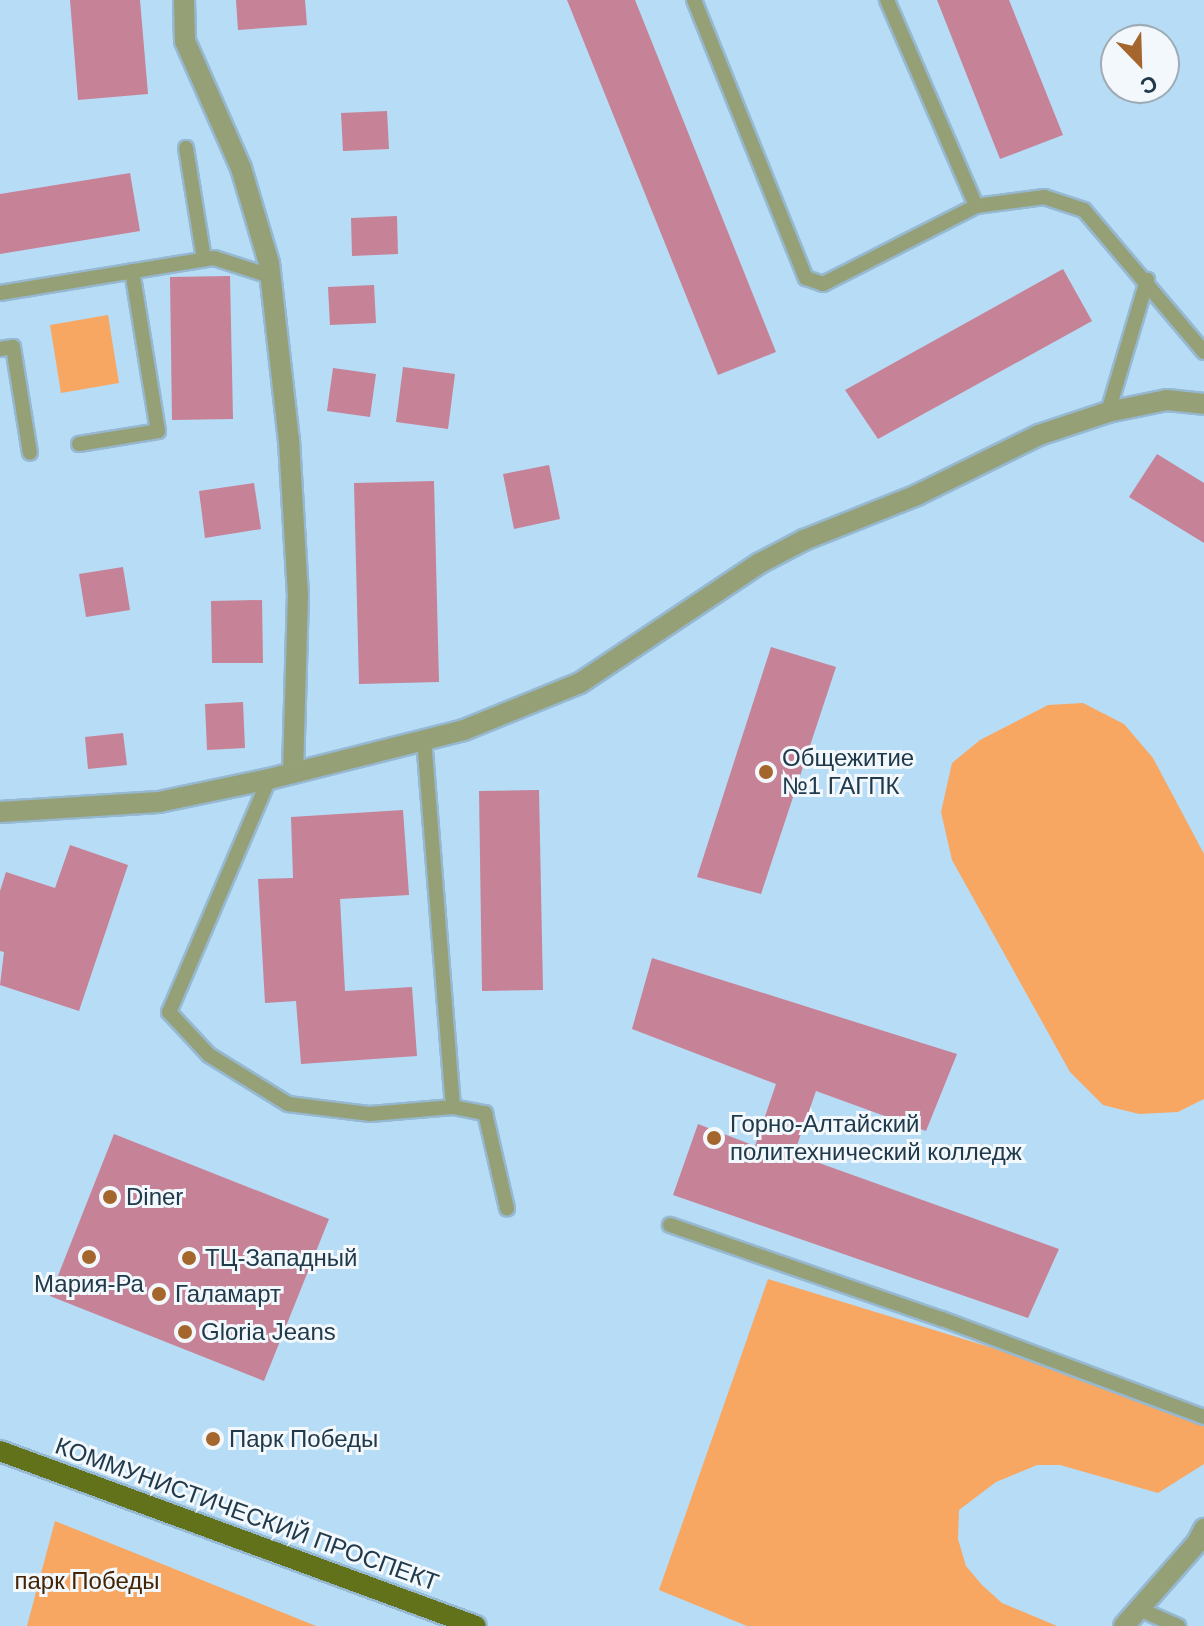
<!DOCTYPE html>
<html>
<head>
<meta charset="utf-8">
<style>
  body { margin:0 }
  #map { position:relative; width:1204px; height:1626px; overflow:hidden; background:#b7dcf6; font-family:Arial,sans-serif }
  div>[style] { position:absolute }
  .green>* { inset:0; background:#f7a762 }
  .building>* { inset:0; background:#c68297 }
  .roads { filter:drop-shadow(2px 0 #96b8d0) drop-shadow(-2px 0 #96b8d0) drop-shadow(0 2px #96b8d0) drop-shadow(0 -2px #96b8d0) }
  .lane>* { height:14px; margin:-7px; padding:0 7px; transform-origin:7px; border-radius:7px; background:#96a077 }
  .street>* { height:20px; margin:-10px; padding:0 10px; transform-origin:10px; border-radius:10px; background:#96a077 }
  .primary>* { height:20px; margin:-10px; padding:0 10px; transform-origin:10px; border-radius:10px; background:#61721a }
  .dots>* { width:22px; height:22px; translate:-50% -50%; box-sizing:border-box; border:4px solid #f2f8fc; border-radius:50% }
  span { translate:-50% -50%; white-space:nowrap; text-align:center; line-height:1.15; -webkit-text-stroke:6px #f2f8fc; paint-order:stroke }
  .poi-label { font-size:24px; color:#20394b }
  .left { translate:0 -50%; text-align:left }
  .street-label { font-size:24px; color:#20394b }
  .park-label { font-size:24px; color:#442405 }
  .north { position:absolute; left:1100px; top:24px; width:80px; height:80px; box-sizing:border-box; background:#f2f8fc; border:2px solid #9eacb5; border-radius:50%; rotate:157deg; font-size:22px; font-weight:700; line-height:32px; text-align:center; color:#20394b }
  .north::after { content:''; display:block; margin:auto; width:28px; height:36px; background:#a5662d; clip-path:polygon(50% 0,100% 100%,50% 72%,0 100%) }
</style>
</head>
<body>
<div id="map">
  <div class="green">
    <i style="clip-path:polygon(108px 315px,119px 383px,61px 393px,50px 325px)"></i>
    <i style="clip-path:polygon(1083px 703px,1124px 724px,1153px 758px,1204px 854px,1204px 1099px,1178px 1112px,1139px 1114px,1103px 1105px,1070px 1072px,952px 860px,941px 812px,952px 763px,980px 740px,1048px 705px)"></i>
    <i style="clip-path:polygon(768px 1279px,1204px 1413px,1204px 1464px,1158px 1493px,1060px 1465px,1037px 1465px,996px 1482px,959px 1510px,958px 1539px,966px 1566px,982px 1585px,1002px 1603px,1057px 1626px,747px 1626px,659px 1590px)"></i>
    <i style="clip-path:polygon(55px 1521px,316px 1626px,27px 1626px)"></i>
  </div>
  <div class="building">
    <i style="clip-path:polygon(70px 0,140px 0,148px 94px,78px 100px)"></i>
    <i style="clip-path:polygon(236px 0,305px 0,307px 25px,238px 30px)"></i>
    <i style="clip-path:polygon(567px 0,635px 0,776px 352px,718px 375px)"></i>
    <i style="clip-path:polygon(937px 0,1009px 0,1063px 135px,1000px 159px)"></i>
    <i style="clip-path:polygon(387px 111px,389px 149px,343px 151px,341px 113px)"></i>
    <i style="clip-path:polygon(130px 173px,140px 231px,0 254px,0 194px)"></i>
    <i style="clip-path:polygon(397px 216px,398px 254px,352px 256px,351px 218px)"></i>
    <i style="clip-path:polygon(1063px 269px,1092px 321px,878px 439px,845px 390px)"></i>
    <i style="clip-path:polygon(230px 276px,233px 419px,172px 420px,170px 277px)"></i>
    <i style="clip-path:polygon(374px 285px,376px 323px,330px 325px,328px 287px)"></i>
    <i style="clip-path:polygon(403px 367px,455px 374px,448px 429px,396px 422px)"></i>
    <i style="clip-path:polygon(333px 368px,376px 374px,370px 417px,327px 411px)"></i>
    <i style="clip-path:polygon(1157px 454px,1204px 483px,1204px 543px,1129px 497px)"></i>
    <i style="clip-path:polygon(549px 465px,560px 519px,514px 529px,503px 474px)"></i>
    <i style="clip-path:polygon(434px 481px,439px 682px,359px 684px,354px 483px)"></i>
    <i style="clip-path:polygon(254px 483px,261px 529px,205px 538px,199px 491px)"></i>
    <i style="clip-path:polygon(123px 567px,130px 610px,86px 617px,79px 574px)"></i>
    <i style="clip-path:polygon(262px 600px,263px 663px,212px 663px,211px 601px)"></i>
    <i style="clip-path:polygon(771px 647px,836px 667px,761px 894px,697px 877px)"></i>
    <i style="clip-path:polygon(243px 702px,245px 748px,207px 750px,205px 704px)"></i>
    <i style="clip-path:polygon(123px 733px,127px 765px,88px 769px,85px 737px)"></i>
    <i style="clip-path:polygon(539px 790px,543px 990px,482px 991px,479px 791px)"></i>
    <i style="clip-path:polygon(403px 810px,409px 895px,340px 899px,345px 991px,412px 987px,417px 1056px,301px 1064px,296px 1001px,265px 1003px,258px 879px,293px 878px,291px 817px)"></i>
    <i style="clip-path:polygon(70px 845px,128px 865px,79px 1011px,0 985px,4px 952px,0 951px,0 891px,6px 872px,55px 888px)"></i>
    <i style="clip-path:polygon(652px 958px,957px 1054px,926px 1131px,816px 1091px,794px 1154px,1059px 1249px,1028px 1318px,673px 1195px,698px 1124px,755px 1146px,776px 1084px,632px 1029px)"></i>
    <i style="clip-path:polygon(114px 1134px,329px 1219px,264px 1381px,50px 1296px)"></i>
  </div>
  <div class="roads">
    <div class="lane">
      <i style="left:694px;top:0;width:300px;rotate:68.1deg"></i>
      <i style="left:806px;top:278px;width:18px;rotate:19deg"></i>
      <i style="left:823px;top:284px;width:172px;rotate:-27deg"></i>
      <i style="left:976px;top:206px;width:69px;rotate:-7.5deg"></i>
      <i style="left:1044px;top:197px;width:42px;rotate:18deg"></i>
      <i style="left:1084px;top:210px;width:186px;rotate:49.8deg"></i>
      <i style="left:887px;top:0;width:224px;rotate:66.6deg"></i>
      <i style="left:186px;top:148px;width:112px;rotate:80.8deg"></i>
      <i style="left:0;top:293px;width:217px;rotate:-9.3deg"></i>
      <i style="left:214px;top:258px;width:59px;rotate:17.8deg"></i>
      <i style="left:0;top:349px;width:13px;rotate:-9deg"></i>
      <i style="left:13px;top:347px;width:107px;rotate:80.9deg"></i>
      <i style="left:1108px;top:412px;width:138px;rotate:-73.5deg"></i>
      <i style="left:79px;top:444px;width:80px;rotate:-9.3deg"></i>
      <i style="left:158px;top:431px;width:162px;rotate:-99.2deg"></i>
      <i style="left:269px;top:779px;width:254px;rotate:113.2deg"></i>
      <i style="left:169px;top:1012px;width:59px;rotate:47.1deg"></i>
      <i style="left:209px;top:1055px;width:93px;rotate:31.8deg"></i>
      <i style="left:288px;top:1104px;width:83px;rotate:7deg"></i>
      <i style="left:370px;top:1114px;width:83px;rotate:-4.8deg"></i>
      <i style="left:453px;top:1107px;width:368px;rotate:-94.5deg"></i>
      <i style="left:453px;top:1107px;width:33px;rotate:11deg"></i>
      <i style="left:485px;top:1113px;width:98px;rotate:77deg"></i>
      <i style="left:670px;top:1225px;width:288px;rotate:19.1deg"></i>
      <i style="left:942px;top:1319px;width:280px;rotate:20.5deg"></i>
      <i style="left:1139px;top:1609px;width:43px;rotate:23.6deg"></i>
    </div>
    <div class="street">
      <i style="left:184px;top:0;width:41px;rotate:88.6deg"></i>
      <i style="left:185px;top:41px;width:139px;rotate:66.2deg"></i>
      <i style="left:241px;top:168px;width:99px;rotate:73.6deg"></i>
      <i style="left:269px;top:263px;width:178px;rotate:83.6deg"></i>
      <i style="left:289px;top:440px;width:154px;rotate:86.7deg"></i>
      <i style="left:298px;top:594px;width:179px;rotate:91.6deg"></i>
      <i style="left:0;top:812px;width:159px;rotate:-3.6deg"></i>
      <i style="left:159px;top:802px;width:112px;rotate:-11.8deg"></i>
      <i style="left:269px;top:779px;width:201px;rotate:-14.1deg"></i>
      <i style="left:464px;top:730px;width:125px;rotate:-22.1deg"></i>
      <i style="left:580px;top:683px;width:216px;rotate:-33.7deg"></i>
      <i style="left:760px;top:563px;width:50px;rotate:-27.6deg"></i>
      <i style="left:804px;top:540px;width:122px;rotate:-21.7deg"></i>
      <i style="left:917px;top:495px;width:136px;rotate:-26.2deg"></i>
      <i style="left:1039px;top:435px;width:73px;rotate:-18.4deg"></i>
      <i style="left:1108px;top:412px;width:60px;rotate:-11.5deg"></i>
      <i style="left:1167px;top:400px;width:37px;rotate:6deg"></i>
      <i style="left:1124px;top:1626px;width:111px;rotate:-48.7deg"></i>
      <i style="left:1197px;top:1543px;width:16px;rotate:-63deg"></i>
    </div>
    <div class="primary">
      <i style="left:0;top:1451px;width:507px;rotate:20.19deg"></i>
    </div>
  </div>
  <div class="dots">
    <i style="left:766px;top:772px;background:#a5662d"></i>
    <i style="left:714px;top:1138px;background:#a5662d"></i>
    <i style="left:110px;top:1197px;background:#a5662d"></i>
    <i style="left:89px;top:1257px;background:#a5662d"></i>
    <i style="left:189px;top:1258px;background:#a5662d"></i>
    <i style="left:159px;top:1294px;background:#a5662d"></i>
    <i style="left:185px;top:1332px;background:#a5662d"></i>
    <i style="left:213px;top:1439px;background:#a5662d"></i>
  </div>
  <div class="poi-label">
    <span class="left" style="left:782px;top:772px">Общежитие<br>№1 ГАГПК</span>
    <span class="left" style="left:730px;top:1138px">Горно-Алтайский<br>политехнический колледж</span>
    <span class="left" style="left:126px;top:1197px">Diner</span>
    <span class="left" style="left:205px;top:1258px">ТЦ-Западный</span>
    <span style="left:89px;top:1284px">Мария-Ра</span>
    <span class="left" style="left:175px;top:1294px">Галамарт</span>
    <span class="left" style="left:201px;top:1332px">Gloria Jeans</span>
    <span class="left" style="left:229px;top:1439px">Парк Победы</span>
  </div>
  <div class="street-label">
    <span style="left:247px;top:1514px;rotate:20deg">КОММУНИСТИЧЕСКИЙ ПРОСПЕКТ</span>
  </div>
  <div class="park-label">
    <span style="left:87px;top:1581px">парк Победы</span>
  </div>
  <div class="north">С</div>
</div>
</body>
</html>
